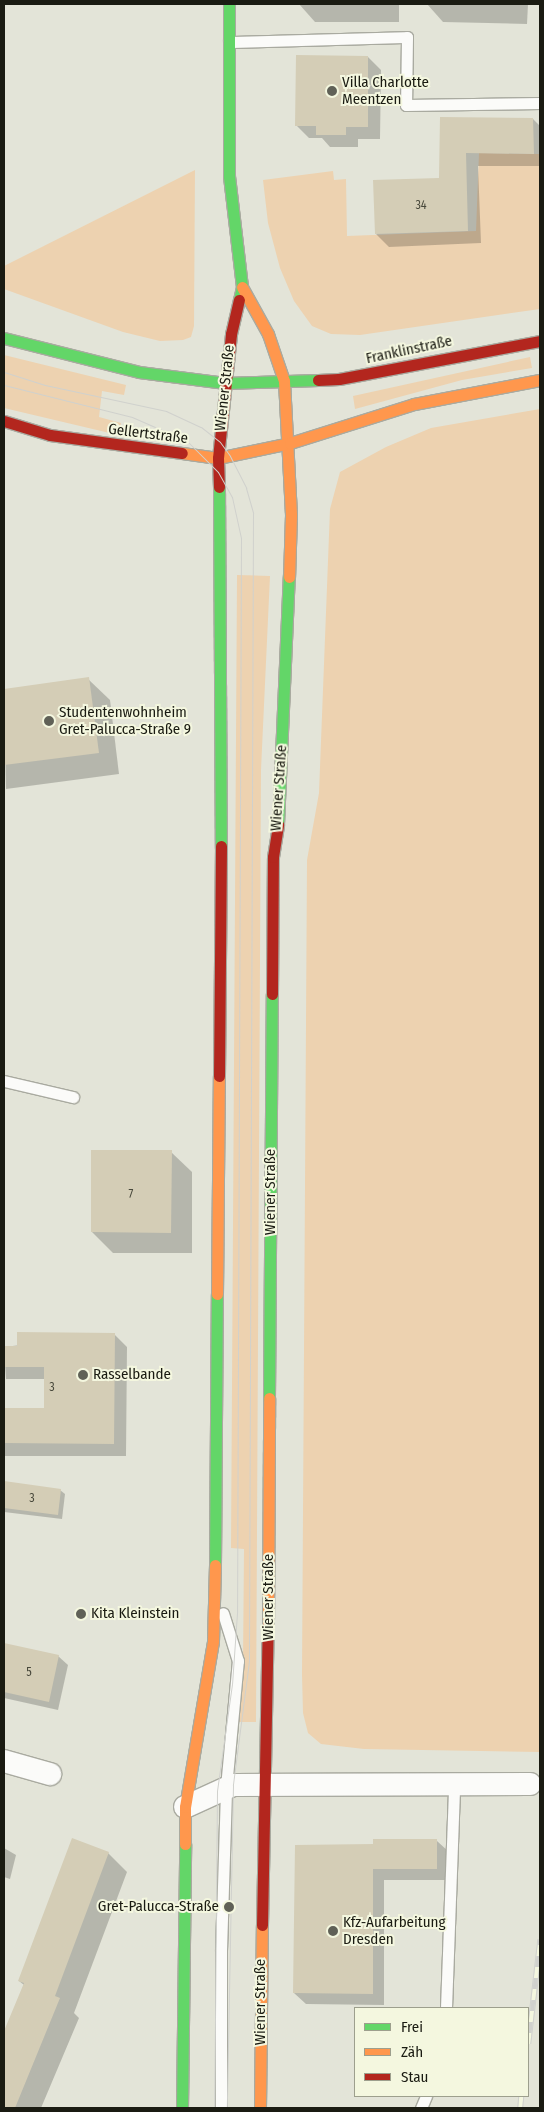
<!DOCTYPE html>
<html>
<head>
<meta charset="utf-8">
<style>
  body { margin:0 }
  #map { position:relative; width:544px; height:2112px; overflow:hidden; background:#e3e4d8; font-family:"Fira Sans Condensed",sans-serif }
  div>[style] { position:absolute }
  .green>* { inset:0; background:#edd2b0 }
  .shadow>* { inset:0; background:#0003 }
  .building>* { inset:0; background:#d4cdb6 }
  .roads { filter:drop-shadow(1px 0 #a9aaa0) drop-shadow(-1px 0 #a9aaa0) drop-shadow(0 1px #a9aaa0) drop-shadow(0 -1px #a9aaa0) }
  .lane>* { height:11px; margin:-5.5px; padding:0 5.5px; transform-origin:5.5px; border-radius:5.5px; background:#fbfbf9 }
  .street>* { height:22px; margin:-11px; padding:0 11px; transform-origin:11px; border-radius:11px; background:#fbfbf9 }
  .fast>* { height:11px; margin:-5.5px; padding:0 5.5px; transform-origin:5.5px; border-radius:5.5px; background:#63d668 }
  .slow>* { height:11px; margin:-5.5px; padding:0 5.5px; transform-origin:5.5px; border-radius:5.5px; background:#ff974d }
  .jam>* { height:11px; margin:-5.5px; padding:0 5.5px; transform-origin:5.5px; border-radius:5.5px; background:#b3261e }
  .tram>* { height:1px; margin:-0.5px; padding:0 0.5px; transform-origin:0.5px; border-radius:0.5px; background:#d0d1cd }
  .rail>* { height:5.5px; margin-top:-2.75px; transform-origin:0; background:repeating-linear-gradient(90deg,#f4f7df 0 11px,#d0d1cd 0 22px); box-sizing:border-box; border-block:1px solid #d0d1cd }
  .dots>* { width:14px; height:14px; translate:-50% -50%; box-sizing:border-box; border:2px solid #f4f7df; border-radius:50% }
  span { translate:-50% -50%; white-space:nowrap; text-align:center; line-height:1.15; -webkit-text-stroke:4px #f4f7df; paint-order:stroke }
  .number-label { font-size:12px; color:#48483b }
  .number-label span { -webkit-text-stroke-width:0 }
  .poi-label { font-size:15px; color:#1a1b12 }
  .left { translate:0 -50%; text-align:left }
  .right { translate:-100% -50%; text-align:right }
  .street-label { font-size:15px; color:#1a1b12 }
  .frame { position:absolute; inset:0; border:5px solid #1a1b12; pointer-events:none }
  .legend { position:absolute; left:354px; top:2007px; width:175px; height:90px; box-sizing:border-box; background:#f4f7df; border:1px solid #9d9f8d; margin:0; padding:6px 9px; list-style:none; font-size:15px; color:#1a1b12 }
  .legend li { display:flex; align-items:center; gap:10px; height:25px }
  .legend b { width:25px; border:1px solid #9d9f8d }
</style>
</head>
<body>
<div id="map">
  <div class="green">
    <i style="clip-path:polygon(479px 153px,540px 154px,540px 309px,360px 335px,331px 334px,312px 326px,294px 301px,280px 268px,268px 223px,263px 180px,333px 171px,334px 180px,346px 179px,347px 236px,476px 231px)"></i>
    <i style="clip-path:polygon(195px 170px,194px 326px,191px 337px,183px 340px,160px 341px,123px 332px,4px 289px,4px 266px)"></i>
    <i style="clip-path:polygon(4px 355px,126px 385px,124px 395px,102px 391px,99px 417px,121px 423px,118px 435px,4px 408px)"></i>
    <i style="clip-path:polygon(530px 357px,532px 368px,462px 380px,355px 409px,353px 396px)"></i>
    <i style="clip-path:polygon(540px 409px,540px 1752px,364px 1749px,321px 1744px,308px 1733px,303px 1713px,302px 1675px,307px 860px,319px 793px,330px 509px,340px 472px,386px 447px,431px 428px)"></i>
    <i style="clip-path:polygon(237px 575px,270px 576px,261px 770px,256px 1722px,237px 1722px,243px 1662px,244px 1549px,231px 1548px)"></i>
  </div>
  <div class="shadow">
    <i style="clip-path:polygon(299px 4px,399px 4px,399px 22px,315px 22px)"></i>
    <i style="clip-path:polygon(427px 4px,528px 4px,527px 24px,443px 22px)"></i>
    <i style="clip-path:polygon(368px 57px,381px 70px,380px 139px,358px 139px,358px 147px,330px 147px,322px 138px,309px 138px,296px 125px)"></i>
    <i style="clip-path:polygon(441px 118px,533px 119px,540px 126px,540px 166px,478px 166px,481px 243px,389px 247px,376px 234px,440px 179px)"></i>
    <i style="clip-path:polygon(88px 679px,110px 700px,119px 774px,6px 789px,4px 690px)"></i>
    <i style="clip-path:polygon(171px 1152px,192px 1172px,192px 1253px,113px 1253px,92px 1232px)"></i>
    <i style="clip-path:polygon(114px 1334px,127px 1347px,126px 1456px,4px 1456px,4px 1409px,45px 1409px,46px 1379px,6px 1379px,4px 1347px)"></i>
    <i style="clip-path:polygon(4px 1483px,60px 1490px,65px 1494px,62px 1519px,4px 1512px)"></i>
    <i style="clip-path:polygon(4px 1644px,58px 1656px,68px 1665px,58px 1710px,4px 1698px)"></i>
    <i style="clip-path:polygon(437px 1841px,449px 1852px,448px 1880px,384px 1880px,384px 2005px,306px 2004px,294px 1993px,374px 1845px)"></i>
    <i style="clip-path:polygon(4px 1848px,16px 1855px,10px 1879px,4px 1877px)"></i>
    <i style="clip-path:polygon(108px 1853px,127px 1872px,74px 2013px,79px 2018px,41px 2108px,4px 2108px,4px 2034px,24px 1985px,19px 1981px)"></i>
  </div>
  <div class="building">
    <i style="clip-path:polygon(296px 55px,368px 56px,368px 127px,346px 127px,346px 135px,316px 135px,316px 126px,295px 126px)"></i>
    <i style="clip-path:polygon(440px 117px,533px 118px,534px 154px,466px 153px,468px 231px,375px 234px,373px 180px,439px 178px)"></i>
    <i style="clip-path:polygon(89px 677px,99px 753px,4px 765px,4px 689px)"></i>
    <i style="clip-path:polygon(91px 1150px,172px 1150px,171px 1233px,91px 1232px)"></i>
    <i style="clip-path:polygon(17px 1332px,115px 1333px,114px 1444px,4px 1443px,4px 1408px,44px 1408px,44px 1367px,4px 1367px,4px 1346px,17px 1346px)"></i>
    <i style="clip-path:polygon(4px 1481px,61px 1489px,58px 1515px,4px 1508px)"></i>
    <i style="clip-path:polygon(4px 1643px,59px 1655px,49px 1702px,4px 1692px)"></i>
    <i style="clip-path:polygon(72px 1838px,109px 1852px,55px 1996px,60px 1998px,15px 2108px,4px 2108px,4px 2031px,24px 1983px,18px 1981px)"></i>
    <i style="clip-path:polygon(373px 1839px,437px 1839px,437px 1869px,373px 1869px,373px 1994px,293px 1993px,295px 1845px,373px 1844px)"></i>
  </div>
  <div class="roads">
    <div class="lane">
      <i style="left:229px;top:42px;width:178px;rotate:-1.6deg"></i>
      <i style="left:407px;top:37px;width:68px;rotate:90.8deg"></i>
      <i style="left:406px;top:105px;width:134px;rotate:-0.9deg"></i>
      <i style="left:4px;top:1081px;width:71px;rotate:13.1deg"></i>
      <i style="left:446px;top:2008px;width:223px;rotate:-87.9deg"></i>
      <i style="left:221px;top:2108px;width:158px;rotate:-90deg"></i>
      <i style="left:221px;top:1950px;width:163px;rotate:-88.2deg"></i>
      <i style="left:226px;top:1787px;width:127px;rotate:-84.6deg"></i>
      <i style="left:238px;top:1661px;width:50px;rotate:-107.4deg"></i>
      <i style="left:421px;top:2108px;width:13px;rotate:-67deg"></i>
    </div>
    <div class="street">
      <i style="left:4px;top:1761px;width:48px;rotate:15.8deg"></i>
      <i style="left:185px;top:1807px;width:53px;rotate:-24.6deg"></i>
      <i style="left:233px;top:1785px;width:297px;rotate:-0.2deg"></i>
    </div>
    <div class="fast">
      <i style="left:229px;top:4px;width:172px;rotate:90deg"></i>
      <i style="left:229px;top:176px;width:112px;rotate:83.3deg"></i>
      <i style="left:242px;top:287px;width:13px;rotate:103deg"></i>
      <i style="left:4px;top:338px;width:139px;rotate:14.1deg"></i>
      <i style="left:139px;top:372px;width:87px;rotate:7.3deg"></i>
      <i style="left:225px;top:383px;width:93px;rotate:-1.8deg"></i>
      <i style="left:219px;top:487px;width:359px;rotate:89.7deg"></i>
      <i style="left:278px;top:824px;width:247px;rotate:-87.5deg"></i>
      <i style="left:269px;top:1398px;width:404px;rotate:-89.6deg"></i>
      <i style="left:215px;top:1565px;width:271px;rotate:-89.6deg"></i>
      <i style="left:182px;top:2108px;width:264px;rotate:-89.3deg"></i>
    </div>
    <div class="slow">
      <i style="left:242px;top:287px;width:54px;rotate:61deg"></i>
      <i style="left:268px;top:334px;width:50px;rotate:71.2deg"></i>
      <i style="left:284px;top:381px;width:134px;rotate:87deg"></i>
      <i style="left:291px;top:515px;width:62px;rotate:91.8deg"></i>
      <i style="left:182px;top:453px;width:36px;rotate:8deg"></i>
      <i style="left:218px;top:458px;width:74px;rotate:-11.8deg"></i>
      <i style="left:290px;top:443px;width:130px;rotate:-17.5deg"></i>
      <i style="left:414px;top:404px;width:128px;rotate:-10.8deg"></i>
      <i style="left:217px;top:1294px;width:218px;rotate:-89.5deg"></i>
      <i style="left:268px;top:1626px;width:228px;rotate:-89.7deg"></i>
      <i style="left:185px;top:1844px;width:37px;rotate:-90deg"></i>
      <i style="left:185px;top:1807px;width:168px;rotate:-80.4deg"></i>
      <i style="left:213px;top:1641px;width:76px;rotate:-88.5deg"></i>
      <i style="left:260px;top:2108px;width:183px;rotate:-89.4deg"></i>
    </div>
    <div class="jam">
      <i style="left:318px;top:380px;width:21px;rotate:-3deg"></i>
      <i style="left:339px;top:379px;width:205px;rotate:-10.7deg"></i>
      <i style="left:4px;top:421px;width:48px;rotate:16.9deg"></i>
      <i style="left:50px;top:435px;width:133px;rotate:7.8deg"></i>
      <i style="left:219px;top:487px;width:29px;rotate:-92deg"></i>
      <i style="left:218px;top:458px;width:125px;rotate:-84deg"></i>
      <i style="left:231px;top:334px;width:35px;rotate:-77deg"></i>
      <i style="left:272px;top:994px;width:137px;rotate:-89.6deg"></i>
      <i style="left:273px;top:857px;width:33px;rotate:-81deg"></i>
      <i style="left:219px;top:1076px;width:230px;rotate:-89.5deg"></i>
      <i style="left:262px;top:1925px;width:299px;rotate:-88.9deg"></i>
    </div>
  </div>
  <div class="tram">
    <i style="left:4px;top:372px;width:43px;rotate:17.6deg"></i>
    <i style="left:45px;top:385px;width:124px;rotate:12.1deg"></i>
    <i style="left:166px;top:411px;width:38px;rotate:25deg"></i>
    <i style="left:201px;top:427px;width:24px;rotate:38deg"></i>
    <i style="left:220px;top:442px;width:17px;rotate:54deg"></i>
    <i style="left:230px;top:456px;width:36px;rotate:63deg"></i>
    <i style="left:246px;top:488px;width:26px;rotate:74deg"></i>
    <i style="left:253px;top:513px;width:1148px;rotate:90.2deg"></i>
    <i style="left:249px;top:1661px;width:125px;rotate:97.4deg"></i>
    <i style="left:233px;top:1785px;width:323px;rotate:91.1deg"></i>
    <i style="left:4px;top:385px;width:132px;rotate:14deg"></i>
    <i style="left:132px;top:417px;width:60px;rotate:23.6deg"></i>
    <i style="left:187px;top:441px;width:44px;rotate:45deg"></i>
    <i style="left:218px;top:472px;width:29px;rotate:61deg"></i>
    <i style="left:232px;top:497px;width:42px;rotate:77.6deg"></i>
    <i style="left:241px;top:538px;width:1075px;rotate:90.21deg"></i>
    <i style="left:237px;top:1613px;width:71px;rotate:94deg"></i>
    <i style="left:232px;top:1684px;width:108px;rotate:98deg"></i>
    <i style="left:217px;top:1791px;width:317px;rotate:90.5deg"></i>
  </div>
  <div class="rail">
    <i style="left:528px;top:2044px;width:105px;rotate:-83.4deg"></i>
    <i style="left:520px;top:2108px;width:12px;rotate:-85deg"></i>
  </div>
  <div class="dots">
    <i style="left:332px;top:91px;background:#606157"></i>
    <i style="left:49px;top:721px;background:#606157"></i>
    <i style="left:83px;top:1375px;background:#606157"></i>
    <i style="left:81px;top:1614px;background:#606157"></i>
    <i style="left:229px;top:1907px;background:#606157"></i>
    <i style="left:333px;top:1931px;background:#606157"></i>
  </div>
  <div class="number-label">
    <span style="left:421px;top:206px">34</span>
    <span style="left:131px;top:1195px">7</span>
    <span style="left:52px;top:1388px">3</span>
    <span style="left:32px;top:1499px">3</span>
    <span style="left:29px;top:1673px">5</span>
  </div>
  <div class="poi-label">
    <span class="left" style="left:342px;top:91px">Villa Charlotte<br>Meentzen</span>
    <span class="left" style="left:59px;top:721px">Studentenwohnheim<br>Gret-Palucca-Straße 9</span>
    <span class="left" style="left:93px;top:1375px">Rasselbande</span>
    <span class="left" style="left:91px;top:1614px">Kita Kleinstein</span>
    <span class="right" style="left:219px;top:1907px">Gret-Palucca-Straße</span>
    <span class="left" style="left:343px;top:1931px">Kfz-Aufarbeitung<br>Dresden</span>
  </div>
  <div class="street-label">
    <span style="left:409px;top:350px;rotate:-12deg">Franklinstraße</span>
    <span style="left:225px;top:388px;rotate:-84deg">Wiener Straße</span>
    <span style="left:148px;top:434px;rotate:7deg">Gellertstraße</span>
    <span style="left:279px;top:788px;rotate:-86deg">Wiener Straße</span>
    <span style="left:271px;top:1192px;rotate:-90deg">Wiener Straße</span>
    <span style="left:269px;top:1597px;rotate:-90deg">Wiener Straße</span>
    <span style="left:261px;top:2002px;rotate:-90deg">Wiener Straße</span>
  </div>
  <div class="frame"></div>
  <ul class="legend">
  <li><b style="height:6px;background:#63d668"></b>Frei</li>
  <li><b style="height:6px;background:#ff974d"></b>Zäh</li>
  <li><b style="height:6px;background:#b3261e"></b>Stau</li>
  </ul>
</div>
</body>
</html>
